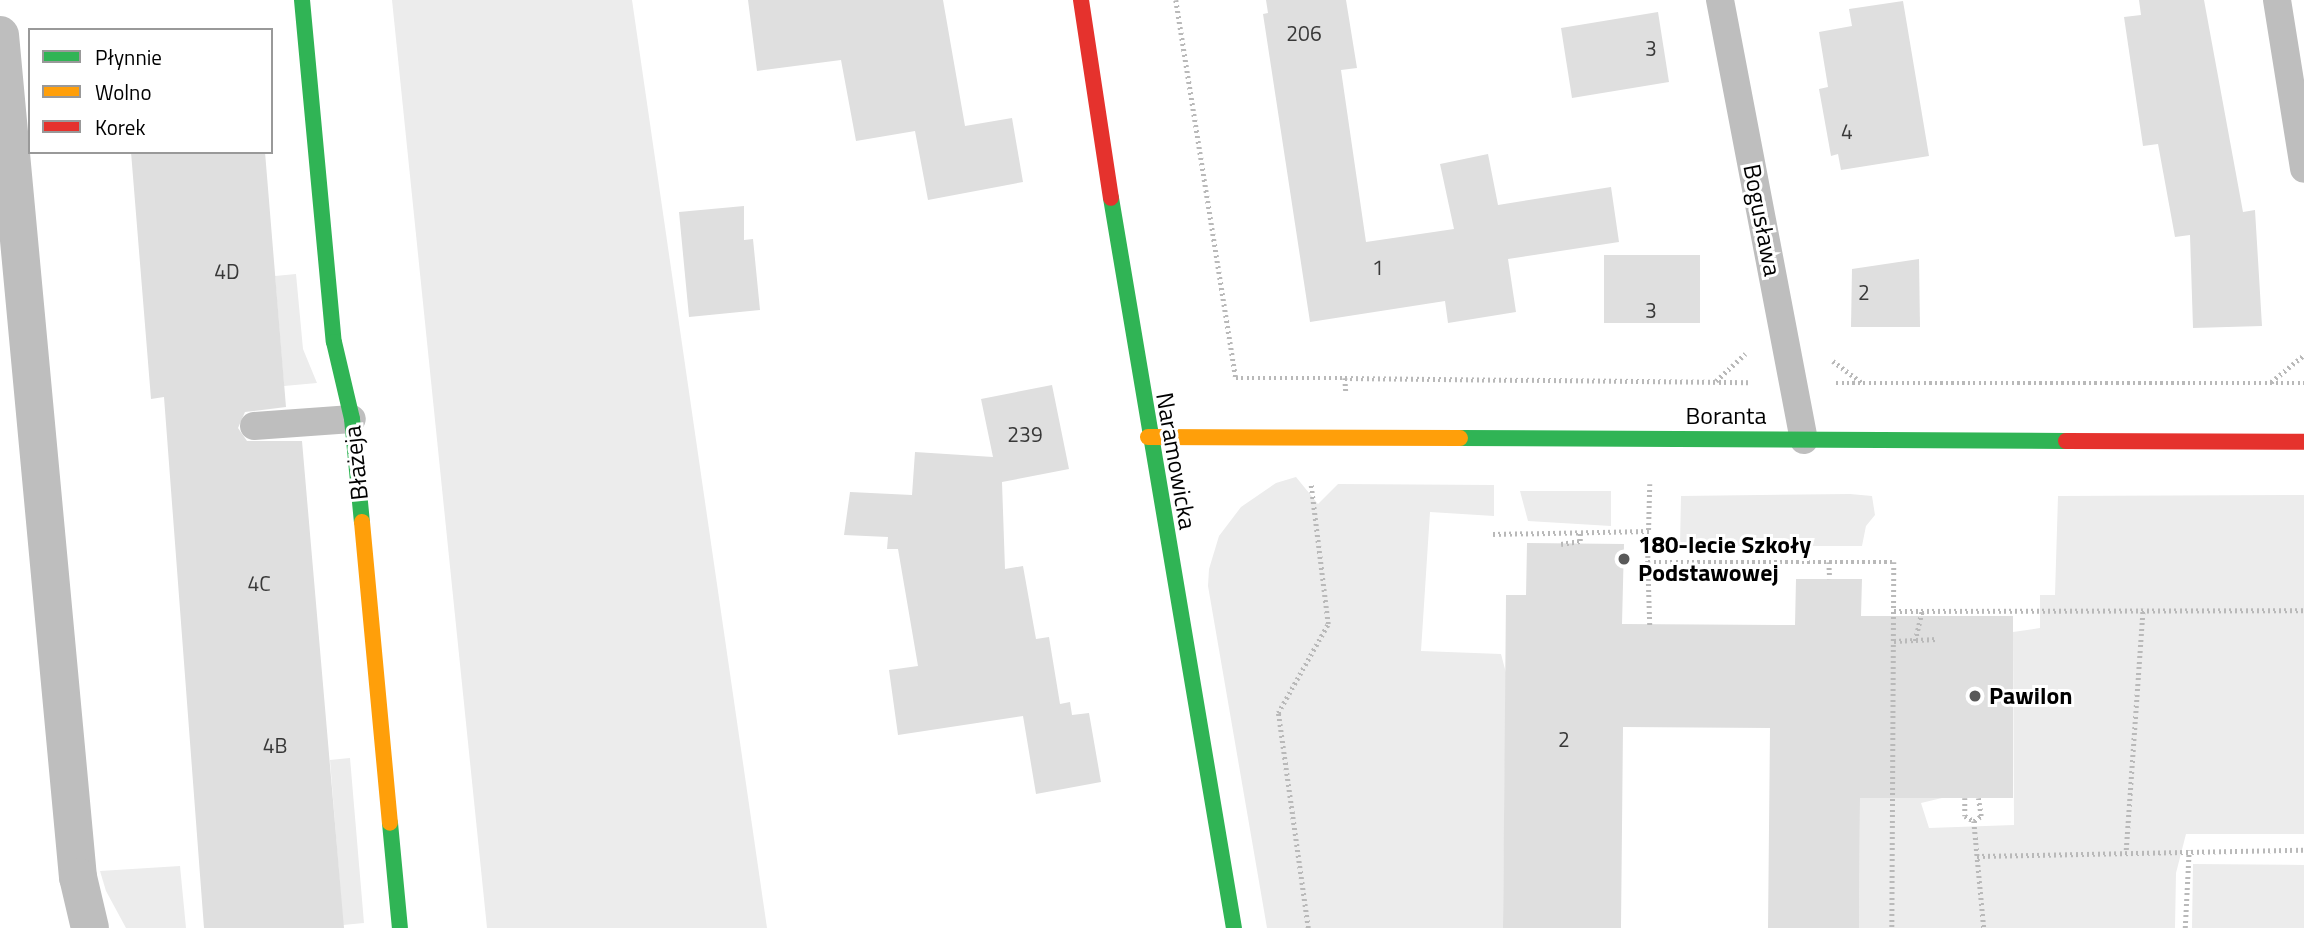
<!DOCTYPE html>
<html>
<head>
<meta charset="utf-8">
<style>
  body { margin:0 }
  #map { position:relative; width:2304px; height:928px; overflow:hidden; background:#fff; font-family:"Titillium Web",sans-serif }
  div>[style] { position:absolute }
  .green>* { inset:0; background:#ececec }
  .building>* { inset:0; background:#dfdfdf }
  .path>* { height:4.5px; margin-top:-2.25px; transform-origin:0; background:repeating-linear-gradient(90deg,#b9b9b9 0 2px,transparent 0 5.5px) }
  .lane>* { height:28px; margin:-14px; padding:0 14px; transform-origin:14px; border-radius:14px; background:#bebebe }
  .street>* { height:38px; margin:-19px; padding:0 19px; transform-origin:19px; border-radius:19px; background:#bebebe }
  .fast>* { height:16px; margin:-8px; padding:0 8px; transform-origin:8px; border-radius:8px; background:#30b455 }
  .slow>* { height:16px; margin:-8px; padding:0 8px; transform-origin:8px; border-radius:8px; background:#ff9f0a }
  .jam>* { height:16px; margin:-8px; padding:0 8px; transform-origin:8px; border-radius:8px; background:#e5322d }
  .dots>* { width:19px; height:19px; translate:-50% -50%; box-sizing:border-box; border:4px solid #fff; border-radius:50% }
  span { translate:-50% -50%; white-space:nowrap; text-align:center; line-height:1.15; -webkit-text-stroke:6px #fff; paint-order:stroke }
  .number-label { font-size:21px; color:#383838 }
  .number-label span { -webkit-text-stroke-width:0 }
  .street-label { font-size:24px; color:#000 }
  .poi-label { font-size:24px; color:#000; font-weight:700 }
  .left { translate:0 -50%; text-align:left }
  .legend { position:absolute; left:28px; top:28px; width:245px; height:126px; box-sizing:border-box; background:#fff; border:2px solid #999; margin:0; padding:9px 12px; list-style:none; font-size:21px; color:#000 }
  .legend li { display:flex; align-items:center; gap:14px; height:35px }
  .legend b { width:35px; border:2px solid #999 }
</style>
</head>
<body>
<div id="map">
  <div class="green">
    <i style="clip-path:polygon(392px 0,632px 0,767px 928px,487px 928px)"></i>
    <i style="clip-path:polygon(296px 274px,303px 349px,317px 383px,284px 386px,275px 276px)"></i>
    <i style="clip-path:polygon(1296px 477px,1318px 504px,1338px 484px,1494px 485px,1494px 516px,1430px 512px,1421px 651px,1501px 654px,1506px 673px,1503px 928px,1267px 928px,1208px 586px,1209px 569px,1219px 536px,1241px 507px,1276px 483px)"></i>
    <i style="clip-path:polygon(1520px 491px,1611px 491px,1611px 526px,1528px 521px)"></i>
    <i style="clip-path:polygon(1850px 494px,1872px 496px,1875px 515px,1866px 526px,1862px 546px,1680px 546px,1681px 496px)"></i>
    <i style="clip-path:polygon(2304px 495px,2304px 834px,2186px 834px,2176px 873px,2175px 928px,1859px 928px,1861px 638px,1937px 639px,1942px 798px,1921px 803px,1929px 828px,2014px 825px,2013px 632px,2040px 628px,2040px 595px,2055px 595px,2058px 496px)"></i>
    <i style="clip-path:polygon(350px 758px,364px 923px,343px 925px,330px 760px)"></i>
    <i style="clip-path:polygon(2193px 864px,2304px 865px,2304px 928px,2192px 928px)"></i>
    <i style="clip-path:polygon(180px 866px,186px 928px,126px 928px,106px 891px,100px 871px)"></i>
  </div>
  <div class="building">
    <i style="clip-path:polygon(748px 0,943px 0,965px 126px,1012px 118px,1023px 182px,928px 200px,915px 131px,856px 141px,841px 60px,757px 71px)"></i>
    <i style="clip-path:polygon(1266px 0,1346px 0,1357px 68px,1341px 70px,1366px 242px,1454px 229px,1440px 164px,1488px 154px,1498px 205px,1611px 187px,1619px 242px,1508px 259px,1516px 312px,1448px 323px,1445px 301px,1310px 322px,1263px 14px,1268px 13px)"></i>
    <i style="clip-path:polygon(2139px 0,2204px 0,2243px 212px,2255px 210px,2262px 326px,2193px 328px,2190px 235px,2175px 237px,2158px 144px,2143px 146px,2124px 17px,2141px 15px)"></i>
    <i style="clip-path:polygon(1903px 1px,1929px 156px,1841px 170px,1838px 154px,1831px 156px,1819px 89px,1828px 87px,1819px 32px,1852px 26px,1849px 9px)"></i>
    <i style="clip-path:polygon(1658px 12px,1669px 82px,1572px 98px,1561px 28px)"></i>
    <i style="clip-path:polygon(131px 152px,265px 152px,286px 407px,245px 412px,238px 428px,247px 441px,302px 441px,344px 928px,204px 928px,164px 397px,151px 399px)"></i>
    <i style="clip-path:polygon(744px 206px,744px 240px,753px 239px,760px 310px,689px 317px,679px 212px)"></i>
    <i style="clip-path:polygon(1604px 255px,1700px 255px,1700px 323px,1604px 323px)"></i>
    <i style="clip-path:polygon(1919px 259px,1920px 327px,1851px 327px,1852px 269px)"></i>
    <i style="clip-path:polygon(1052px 385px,1069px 469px,1002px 482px,1005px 569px,1023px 566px,1036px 639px,1049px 637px,1060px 704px,1070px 702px,1072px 715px,1089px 713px,1101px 782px,1036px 794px,1023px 716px,898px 735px,889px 670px,918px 666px,898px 549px,887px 549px,888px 537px,844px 535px,850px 492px,912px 495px,915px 452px,993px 457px,981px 399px)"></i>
    <i style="clip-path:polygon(1527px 543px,1624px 544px,1622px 624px,1795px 625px,1796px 579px,1862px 579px,1861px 616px,2013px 616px,2013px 798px,1860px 798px,1859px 928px,1768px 928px,1770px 728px,1623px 727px,1621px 928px,1503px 928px,1506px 595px,1526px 595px)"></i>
  </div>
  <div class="path">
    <i style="left:1176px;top:0;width:383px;rotate:81deg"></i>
    <i style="left:1236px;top:378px;width:109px"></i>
    <i style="left:1345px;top:378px;width:14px;rotate:86deg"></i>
    <i style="left:1833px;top:361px;width:36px;rotate:37deg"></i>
    <i style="left:1345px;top:378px;width:405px;rotate:0.6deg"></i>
    <i style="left:1716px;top:381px;width:40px;rotate:-43deg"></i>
    <i style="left:2271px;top:382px;width:43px;rotate:-39.3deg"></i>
    <i style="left:1836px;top:383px;width:468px"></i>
    <i style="left:1650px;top:484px;width:78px;rotate:91.5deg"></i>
    <i style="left:1648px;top:562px;width:246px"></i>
    <i style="left:1894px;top:562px;width:366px;rotate:90.3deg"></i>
    <i style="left:1493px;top:534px;width:156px;rotate:-1.1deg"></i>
    <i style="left:1561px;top:544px;width:19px;rotate:-9deg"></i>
    <i style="left:1580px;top:541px;width:8px;rotate:-90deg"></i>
    <i style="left:1648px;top:562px;width:63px;rotate:88.2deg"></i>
    <i style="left:1829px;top:562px;width:17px;rotate:87deg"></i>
    <i style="left:1894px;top:611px;width:410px;rotate:-0.1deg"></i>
    <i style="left:1894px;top:641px;width:43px;rotate:-2.7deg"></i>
    <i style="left:1915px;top:641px;width:31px;rotate:-77deg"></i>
    <i style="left:1965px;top:798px;width:18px;rotate:90deg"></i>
    <i style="left:1965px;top:816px;width:10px;rotate:29deg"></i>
    <i style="left:1974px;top:821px;width:107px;rotate:84.7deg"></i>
    <i style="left:1974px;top:821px;width:9px;rotate:-36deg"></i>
    <i style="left:1981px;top:816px;width:18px;rotate:-99deg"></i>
    <i style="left:2126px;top:850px;width:242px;rotate:-86deg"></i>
    <i style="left:1977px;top:856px;width:327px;rotate:-1.1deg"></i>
    <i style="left:1308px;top:928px;width:217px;rotate:-97.9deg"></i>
    <i style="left:1278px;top:713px;width:102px;rotate:-60.7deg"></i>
    <i style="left:1328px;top:624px;width:140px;rotate:-97deg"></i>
    <i style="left:2185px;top:928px;width:78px;rotate:-87.1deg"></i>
  </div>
  <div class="lane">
    <i style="left:1720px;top:0;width:448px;rotate:79.2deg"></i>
    <i style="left:2277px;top:0;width:171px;rotate:80.9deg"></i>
    <i style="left:254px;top:426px;width:98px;rotate:-4.1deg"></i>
  </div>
  <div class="street">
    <i style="left:0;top:35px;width:846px;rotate:84.71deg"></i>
    <i style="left:78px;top:877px;width:52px;rotate:76.8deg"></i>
  </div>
  <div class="fast">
    <i style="left:302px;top:0;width:343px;rotate:84.7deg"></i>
    <i style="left:334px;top:342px;width:79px;rotate:76.8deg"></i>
    <i style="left:352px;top:419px;width:103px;rotate:84.5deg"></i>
    <i style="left:1111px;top:198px;width:740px;rotate:80.44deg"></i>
    <i style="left:1460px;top:438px;width:606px;rotate:0.28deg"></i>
    <i style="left:390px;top:823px;width:105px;rotate:84.6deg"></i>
  </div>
  <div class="slow">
    <i style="left:1148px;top:437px;width:312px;rotate:0.2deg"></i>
    <i style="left:362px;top:522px;width:302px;rotate:84.7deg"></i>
  </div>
  <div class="jam">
    <i style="left:1081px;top:0;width:200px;rotate:81.4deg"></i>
    <i style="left:2066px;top:441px;width:238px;rotate:0.2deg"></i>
  </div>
  <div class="dots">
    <i style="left:1624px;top:559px;background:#595959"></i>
    <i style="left:1975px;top:696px;background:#595959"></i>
  </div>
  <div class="number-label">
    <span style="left:1304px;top:33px">206</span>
    <span style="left:1651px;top:48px">3</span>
    <span style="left:1847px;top:131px">4</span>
    <span style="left:1378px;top:267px">1</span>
    <span style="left:227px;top:271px">4D</span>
    <span style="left:1864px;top:292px">2</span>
    <span style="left:1651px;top:310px">3</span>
    <span style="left:1025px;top:434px">239</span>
    <span style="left:259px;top:583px">4C</span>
    <span style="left:1564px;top:739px">2</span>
    <span style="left:275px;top:745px">4B</span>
  </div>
  <div class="street-label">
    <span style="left:1762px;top:220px;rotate:79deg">Bogusława</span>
    <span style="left:1726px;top:416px">Boranta</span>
    <span style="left:1176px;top:461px;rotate:80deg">Naramowicka</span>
    <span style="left:356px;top:463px;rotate:-96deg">Błażeja</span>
  </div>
  <div class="poi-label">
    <span class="left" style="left:1638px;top:559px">180-lecie Szkoły<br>Podstawowej</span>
    <span class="left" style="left:1989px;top:696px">Pawilon</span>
  </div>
  <ul class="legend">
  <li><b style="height:9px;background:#30b455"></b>Płynnie</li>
  <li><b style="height:9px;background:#ff9f0a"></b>Wolno</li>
  <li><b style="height:9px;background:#e5322d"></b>Korek</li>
  </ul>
</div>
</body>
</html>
